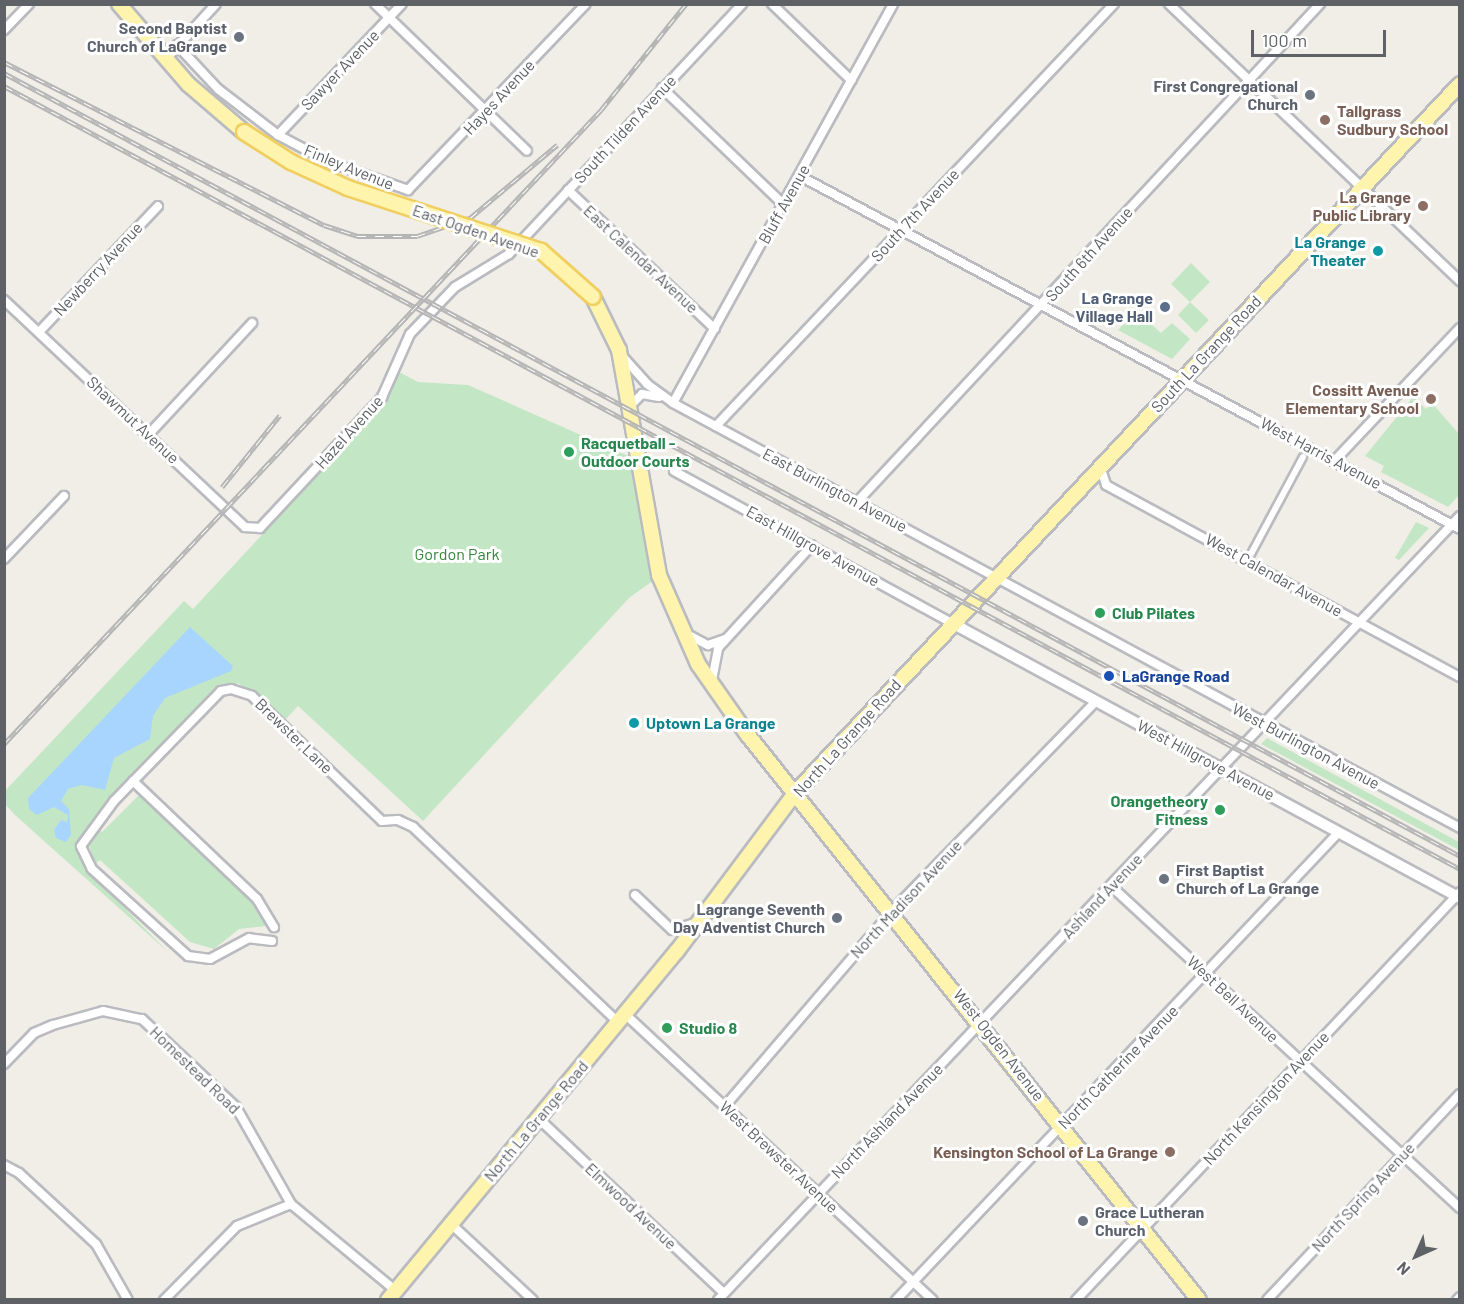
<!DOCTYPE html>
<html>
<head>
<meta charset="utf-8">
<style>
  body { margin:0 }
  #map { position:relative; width:1464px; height:1304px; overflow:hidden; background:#f0eee6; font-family:Barlow,sans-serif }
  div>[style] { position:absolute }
  .green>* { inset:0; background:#c3e7c5 }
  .water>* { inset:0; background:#a8d5fe }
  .roads { filter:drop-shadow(2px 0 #b9bbc0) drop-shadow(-2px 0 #b9bbc0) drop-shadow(0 2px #b9bbc0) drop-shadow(0 -2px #b9bbc0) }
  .pedestrian>* { height:6px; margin:-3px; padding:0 3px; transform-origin:3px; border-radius:3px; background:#fff }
  .minor>* { height:8px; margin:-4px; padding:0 4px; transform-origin:4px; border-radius:4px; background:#fff }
  .tertiary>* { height:10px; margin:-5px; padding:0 5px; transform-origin:5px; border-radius:5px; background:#fff }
  .primary>* { height:14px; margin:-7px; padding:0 7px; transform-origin:7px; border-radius:7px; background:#fef4ad }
  .rail>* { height:5px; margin-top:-2.5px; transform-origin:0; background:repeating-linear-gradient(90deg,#fff 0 9px,#b5b5b6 0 18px); box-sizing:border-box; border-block:2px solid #b5b5b6 }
  .bridges { filter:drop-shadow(2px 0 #f0ce5f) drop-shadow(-2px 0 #f0ce5f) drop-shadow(0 2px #f0ce5f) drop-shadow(0 -2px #f0ce5f) }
  .primary-bridge>* { height:14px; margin:-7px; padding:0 7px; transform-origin:7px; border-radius:7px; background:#fef4ad }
  .dots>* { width:16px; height:16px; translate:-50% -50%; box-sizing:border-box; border:3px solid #fff; border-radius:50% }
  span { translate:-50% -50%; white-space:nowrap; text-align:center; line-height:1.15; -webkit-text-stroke:6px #fff; paint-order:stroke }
  .worship-label { font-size:16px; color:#5b616d; font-weight:700 }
  .right { translate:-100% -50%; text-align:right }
  .left { translate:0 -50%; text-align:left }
  .street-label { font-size:16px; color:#5e6166 }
  .education-label { font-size:16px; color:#785e54; font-weight:700 }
  .culture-label { font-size:16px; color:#0d838f; font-weight:700 }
  .service-label { font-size:16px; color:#4e5e75; font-weight:700 }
  .leisure-label { font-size:16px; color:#27864d; font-weight:700 }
  .park-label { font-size:16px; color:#36853e }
  .transit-label { font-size:16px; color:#164399; font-weight:700 }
  .frame { position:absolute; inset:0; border:6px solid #5e6166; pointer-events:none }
  .north { position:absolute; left:1386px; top:1226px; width:60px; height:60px; -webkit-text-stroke:4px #fff; paint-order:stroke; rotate:225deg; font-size:16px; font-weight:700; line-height:24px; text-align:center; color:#5e6166 }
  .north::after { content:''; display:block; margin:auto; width:21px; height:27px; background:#5e6166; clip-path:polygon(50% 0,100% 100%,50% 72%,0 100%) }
  .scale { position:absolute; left:1251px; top:30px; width:135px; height:27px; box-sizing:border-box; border:3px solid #5e6166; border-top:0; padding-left:8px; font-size:18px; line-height:21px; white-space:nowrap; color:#5e6166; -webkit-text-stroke:4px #fff; paint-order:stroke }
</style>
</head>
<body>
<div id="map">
  <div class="green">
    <i style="clip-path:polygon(1191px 263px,1210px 282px,1190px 302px,1209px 320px,1196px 333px,1178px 315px,1190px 302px,1171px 284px)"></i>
    <i style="clip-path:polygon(1137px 311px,1161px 333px,1172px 323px,1190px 339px,1172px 359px,1118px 330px)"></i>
    <i style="clip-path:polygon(399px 372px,418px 382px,468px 385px,635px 459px,658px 577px,629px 598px,423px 821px,298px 706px,285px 720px,238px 683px,208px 696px,80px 837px,85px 868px,168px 952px,15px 815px,5px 804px,4px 792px,184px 601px,193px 609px,374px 414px)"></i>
    <i style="clip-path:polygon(1413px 397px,1426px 409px,1432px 403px,1459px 434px,1459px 495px,1448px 507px,1381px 472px,1384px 466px,1365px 456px)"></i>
    <i style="clip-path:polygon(1416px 522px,1429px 528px,1399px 560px,1395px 558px)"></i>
    <i style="clip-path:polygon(1267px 738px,1459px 842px,1459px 850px,1261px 744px)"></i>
    <i style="clip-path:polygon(139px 795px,253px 901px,266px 926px,239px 929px,214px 949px,190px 942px,100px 860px,95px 864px,88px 842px,97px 829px,102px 832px)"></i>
  </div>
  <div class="water">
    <i style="clip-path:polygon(190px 627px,233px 666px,231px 671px,165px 698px,153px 716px,150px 739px,114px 758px,105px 790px,81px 785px,68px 789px,61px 801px,69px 809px,71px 835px,66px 842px,56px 838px,54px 830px,61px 820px,67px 822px,68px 815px,54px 807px,37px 815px,29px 809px,28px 798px)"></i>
  </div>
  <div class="roads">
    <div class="pedestrian">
      <i style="left:1251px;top:554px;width:110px;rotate:-61.8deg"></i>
    </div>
    <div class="minor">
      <i style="left:375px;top:4px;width:211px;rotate:44deg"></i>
      <i style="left:772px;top:4px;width:110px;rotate:43.9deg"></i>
      <i style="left:1169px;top:4px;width:402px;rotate:43.6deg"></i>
      <i style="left:4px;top:30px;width:36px;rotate:-46deg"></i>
      <i style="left:177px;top:45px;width:60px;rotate:47deg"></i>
      <i style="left:218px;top:89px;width:76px;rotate:37.5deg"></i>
      <i style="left:278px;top:135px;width:58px;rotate:27.9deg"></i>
      <i style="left:329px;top:162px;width:84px;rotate:19.5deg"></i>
      <i style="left:408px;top:190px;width:257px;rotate:-46.3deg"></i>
      <i style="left:166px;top:59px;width:74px;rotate:-47.7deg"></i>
      <i style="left:662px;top:88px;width:169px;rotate:43.8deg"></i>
      <i style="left:278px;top:135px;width:180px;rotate:-46.6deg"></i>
      <i style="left:800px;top:176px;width:748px;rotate:28.14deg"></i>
      <i style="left:568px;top:190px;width:202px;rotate:43.4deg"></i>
      <i style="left:4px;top:300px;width:331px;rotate:43.3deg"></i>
      <i style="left:245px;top:527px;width:15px;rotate:4deg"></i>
      <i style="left:260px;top:528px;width:179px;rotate:-47deg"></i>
      <i style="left:382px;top:397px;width:69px;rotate:-66deg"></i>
      <i style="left:410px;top:334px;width:65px;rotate:-46.2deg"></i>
      <i style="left:455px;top:287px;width:63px;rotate:-31.4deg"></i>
      <i style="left:509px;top:254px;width:342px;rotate:-47deg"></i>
      <i style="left:39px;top:332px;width:173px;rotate:-46.6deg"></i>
      <i style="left:623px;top:357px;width:36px;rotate:48deg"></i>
      <i style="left:647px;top:384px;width:32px;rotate:36deg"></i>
      <i style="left:673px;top:403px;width:894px;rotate:28.37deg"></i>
      <i style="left:673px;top:403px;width:456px;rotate:-61.1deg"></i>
      <i style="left:630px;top:406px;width:17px;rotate:-45deg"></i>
      <i style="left:642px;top:394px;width:17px;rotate:10deg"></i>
      <i style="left:716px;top:426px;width:580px;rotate:-46.68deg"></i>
      <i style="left:148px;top:435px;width:153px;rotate:-47.1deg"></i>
      <i style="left:1336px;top:459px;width:180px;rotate:-46.6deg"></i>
      <i style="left:1100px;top:466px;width:20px;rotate:72deg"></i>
      <i style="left:1106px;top:485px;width:403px;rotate:28.5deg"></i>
      <i style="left:674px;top:471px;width:317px;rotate:28.7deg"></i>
      <i style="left:857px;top:502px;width:680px;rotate:-47.09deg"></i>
      <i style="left:4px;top:559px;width:87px;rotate:-46.4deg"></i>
      <i style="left:685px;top:633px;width:26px;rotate:28deg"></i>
      <i style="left:708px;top:645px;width:18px;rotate:-19deg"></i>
      <i style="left:712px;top:680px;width:33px;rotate:-79deg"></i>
      <i style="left:718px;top:648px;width:139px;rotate:-47.6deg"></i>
      <i style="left:133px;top:781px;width:171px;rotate:43.6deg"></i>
      <i style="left:257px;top:899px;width:33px;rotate:59deg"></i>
      <i style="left:1112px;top:887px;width:473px;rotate:42.7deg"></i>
      <i style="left:635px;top:895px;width:51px;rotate:43.4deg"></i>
      <i style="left:672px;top:930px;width:27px;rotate:-17deg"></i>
      <i style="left:272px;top:941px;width:23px;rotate:-173deg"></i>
      <i style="left:249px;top:938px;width:44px;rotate:151.7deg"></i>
      <i style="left:210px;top:959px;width:22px;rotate:-172deg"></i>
      <i style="left:188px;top:956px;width:130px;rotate:-137.8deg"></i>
      <i style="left:92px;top:869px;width:25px;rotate:-116deg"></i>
      <i style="left:81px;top:846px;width:56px;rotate:-53.7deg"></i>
      <i style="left:114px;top:801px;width:153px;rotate:-45.8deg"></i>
      <i style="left:221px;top:691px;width:10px;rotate:-11deg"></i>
      <i style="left:231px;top:689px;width:22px;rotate:18deg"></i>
      <i style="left:252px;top:696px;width:180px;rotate:43.9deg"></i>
      <i style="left:382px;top:821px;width:16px;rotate:-4deg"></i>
      <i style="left:398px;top:820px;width:17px;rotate:25deg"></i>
      <i style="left:413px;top:827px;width:283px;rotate:43.6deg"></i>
      <i style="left:625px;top:1014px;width:420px;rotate:42.9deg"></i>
      <i style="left:4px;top:1064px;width:43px;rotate:-45.9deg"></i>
      <i style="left:34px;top:1033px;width:21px;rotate:-23deg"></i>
      <i style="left:53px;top:1025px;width:52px;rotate:-15.6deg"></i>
      <i style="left:103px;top:1011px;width:40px;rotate:12deg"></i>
      <i style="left:142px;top:1019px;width:129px;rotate:43.1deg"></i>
      <i style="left:236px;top:1107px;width:112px;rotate:60.4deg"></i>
      <i style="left:291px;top:1204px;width:135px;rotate:39.6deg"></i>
      <i style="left:725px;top:1106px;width:255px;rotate:-49.4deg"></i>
      <i style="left:891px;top:912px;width:294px;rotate:-45.8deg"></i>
      <i style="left:538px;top:1118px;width:255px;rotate:43.3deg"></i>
      <i style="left:4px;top:1165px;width:17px;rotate:28deg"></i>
      <i style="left:19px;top:1173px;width:105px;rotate:42.7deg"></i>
      <i style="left:96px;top:1244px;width:64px;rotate:60.3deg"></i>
      <i style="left:450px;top:1223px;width:113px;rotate:42.9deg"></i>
      <i style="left:164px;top:1300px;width:104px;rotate:-45.4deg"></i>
      <i style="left:237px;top:1226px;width:58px;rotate:-22.2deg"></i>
      <i style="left:718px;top:1300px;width:1079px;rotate:-46.58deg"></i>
      <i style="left:896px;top:1300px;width:644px;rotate:-46.57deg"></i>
      <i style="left:1076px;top:1300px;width:560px;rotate:-46.74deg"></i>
      <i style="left:1267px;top:1300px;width:282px;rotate:-46.9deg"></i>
      <i style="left:1457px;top:1300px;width:4px;rotate:-45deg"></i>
    </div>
    <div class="tertiary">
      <i style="left:952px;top:623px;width:578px;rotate:28.43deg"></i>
    </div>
    <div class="primary">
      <i style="left:119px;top:4px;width:106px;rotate:49.2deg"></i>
      <i style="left:188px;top:84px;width:74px;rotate:40.6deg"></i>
      <i style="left:593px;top:297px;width:59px;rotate:63.9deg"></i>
      <i style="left:619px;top:350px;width:229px;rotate:79.9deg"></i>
      <i style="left:659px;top:575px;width:97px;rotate:66.3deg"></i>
      <i style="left:698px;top:664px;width:85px;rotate:55deg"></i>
      <i style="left:747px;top:734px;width:724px;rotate:51.39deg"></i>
      <i style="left:388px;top:1300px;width:453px;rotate:-50.4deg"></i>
      <i style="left:677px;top:951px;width:197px;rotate:-53.2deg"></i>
      <i style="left:795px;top:793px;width:972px;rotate:-46.83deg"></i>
    </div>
  </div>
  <div class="rail">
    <i style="left:4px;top:62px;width:359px;rotate:27deg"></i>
    <i style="left:324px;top:225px;width:35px;rotate:18deg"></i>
    <i style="left:357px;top:236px;width:60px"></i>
    <i style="left:417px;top:236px;width:56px;rotate:-18.8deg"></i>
    <i style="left:470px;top:218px;width:114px;rotate:-40deg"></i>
    <i style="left:4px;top:73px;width:1653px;rotate:28.27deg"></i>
    <i style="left:4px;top:86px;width:1653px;rotate:28.27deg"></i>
    <i style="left:222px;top:487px;width:92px;rotate:-51.1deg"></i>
    <i style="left:4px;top:744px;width:871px;rotate:-46.72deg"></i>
    <i style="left:601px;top:110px;width:136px;rotate:-51.3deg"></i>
  </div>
  <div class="bridges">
    <div class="primary-bridge">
      <i style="left:244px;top:132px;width:56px;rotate:32.6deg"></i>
      <i style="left:291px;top:162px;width:63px;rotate:24.5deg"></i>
      <i style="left:348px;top:188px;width:203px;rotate:18.1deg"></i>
      <i style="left:541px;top:251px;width:69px;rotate:41.5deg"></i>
    </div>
  </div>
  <div class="dots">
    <i style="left:239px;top:37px;background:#6b7280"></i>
    <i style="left:1310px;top:95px;background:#6b7280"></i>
    <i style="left:1325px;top:120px;background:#8d6e63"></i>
    <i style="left:1423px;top:206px;background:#8d6e63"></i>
    <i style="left:1378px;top:251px;background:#0f9aa8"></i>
    <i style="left:1165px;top:307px;background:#5c6f8a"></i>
    <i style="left:1431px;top:399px;background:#8d6e63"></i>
    <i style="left:569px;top:452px;background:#2e9e5b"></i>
    <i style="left:1100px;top:613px;background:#2e9e5b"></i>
    <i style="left:1109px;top:676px;background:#1a4fb4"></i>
    <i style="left:634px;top:723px;background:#0f9aa8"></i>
    <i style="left:1220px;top:810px;background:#2e9e5b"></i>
    <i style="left:1164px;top:879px;background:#6b7280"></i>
    <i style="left:837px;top:918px;background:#6b7280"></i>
    <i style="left:667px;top:1028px;background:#2e9e5b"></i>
    <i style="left:1170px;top:1152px;background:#8d6e63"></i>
    <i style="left:1083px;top:1221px;background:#6b7280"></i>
  </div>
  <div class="worship-label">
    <span class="right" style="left:227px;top:37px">Second Baptist<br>Church of LaGrange</span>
    <span class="right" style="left:1298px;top:95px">First Congregational<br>Church</span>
    <span class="left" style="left:1176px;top:879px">First Baptist<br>Church of La Grange</span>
    <span class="right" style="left:825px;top:918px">Lagrange Seventh<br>Day Adventist Church</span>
    <span class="left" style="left:1095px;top:1221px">Grace Lutheran<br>Church</span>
  </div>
  <div class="street-label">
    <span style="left:340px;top:70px;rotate:-46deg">Sawyer Avenue</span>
    <span style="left:499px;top:97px;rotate:-47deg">Hayes Avenue</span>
    <span style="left:625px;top:129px;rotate:-47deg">South Tilden Avenue</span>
    <span style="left:349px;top:167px;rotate:22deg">Finley Avenue</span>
    <span style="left:784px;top:204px;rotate:-61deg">Bluff Avenue</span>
    <span style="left:915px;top:215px;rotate:-47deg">South 7th Avenue</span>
    <span style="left:476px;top:231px;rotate:19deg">East Ogden Avenue</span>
    <span style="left:1089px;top:254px;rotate:-48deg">South 6th Avenue</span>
    <span style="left:641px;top:259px;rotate:43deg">East Calendar Avenue</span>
    <span style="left:98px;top:269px;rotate:-47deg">Newberry Avenue</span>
    <span style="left:1206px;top:354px;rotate:-47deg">South La Grange Road</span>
    <span style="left:133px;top:420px;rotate:43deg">Shawmut Avenue</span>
    <span style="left:349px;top:432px;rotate:-48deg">Hazel Avenue</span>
    <span style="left:1321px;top:453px;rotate:28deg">West Harris Avenue</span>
    <span style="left:835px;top:490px;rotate:28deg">East Burlington Avenue</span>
    <span style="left:813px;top:546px;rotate:29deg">East Hillgrove Avenue</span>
    <span style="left:1274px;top:575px;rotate:29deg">West Calendar Avenue</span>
    <span style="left:294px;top:736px;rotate:44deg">Brewster Lane</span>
    <span style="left:847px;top:738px;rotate:-48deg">North La Grange Road</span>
    <span style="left:1306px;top:746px;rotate:28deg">West Burlington Avenue</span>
    <span style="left:1206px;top:760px;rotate:28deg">West Hillgrove Avenue</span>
    <span style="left:1102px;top:896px;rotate:-47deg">Ashland Avenue</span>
    <span style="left:906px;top:899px;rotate:-47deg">North Madison Avenue</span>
    <span style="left:1233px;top:999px;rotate:43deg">West Bell Avenue</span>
    <span style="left:999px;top:1045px;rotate:52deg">West Ogden Avenue</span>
    <span style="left:1118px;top:1067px;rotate:-46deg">North Catherine Avenue</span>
    <span style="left:195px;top:1070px;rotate:44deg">Homestead Road</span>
    <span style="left:1266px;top:1098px;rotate:-47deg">North Kensington Avenue</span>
    <span style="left:536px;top:1121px;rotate:-50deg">North La Grange Road</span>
    <span style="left:887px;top:1121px;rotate:-46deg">North Ashland Avenue</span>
    <span style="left:779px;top:1157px;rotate:43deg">West Brewster Avenue</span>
    <span style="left:1363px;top:1197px;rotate:-47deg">North Spring Avenue</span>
    <span style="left:631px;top:1206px;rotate:43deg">Elmwood Avenue</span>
  </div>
  <div class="education-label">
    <span class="left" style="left:1337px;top:120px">Tallgrass<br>Sudbury School</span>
    <span class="right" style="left:1411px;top:206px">La Grange<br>Public Library</span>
    <span class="right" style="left:1419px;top:399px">Cossitt Avenue<br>Elementary School</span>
    <span class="right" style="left:1158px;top:1152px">Kensington School of La Grange</span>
  </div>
  <div class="culture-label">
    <span class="right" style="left:1366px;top:251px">La Grange<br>Theater</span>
    <span class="left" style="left:646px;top:723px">Uptown La Grange</span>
  </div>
  <div class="service-label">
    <span class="right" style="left:1153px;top:307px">La Grange<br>Village Hall</span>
  </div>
  <div class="leisure-label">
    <span class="left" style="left:581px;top:452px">Racquetball -<br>Outdoor Courts</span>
    <span class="left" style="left:1112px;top:613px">Club Pilates</span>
    <span class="right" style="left:1208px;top:810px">Orangetheory<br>Fitness</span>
    <span class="left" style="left:679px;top:1028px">Studio 8</span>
  </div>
  <div class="park-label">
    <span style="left:457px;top:554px">Gordon Park</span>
  </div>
  <div class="transit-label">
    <span class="left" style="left:1122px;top:676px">LaGrange Road</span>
  </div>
  <div class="frame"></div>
  <div class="north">N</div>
  <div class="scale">100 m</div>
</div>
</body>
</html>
